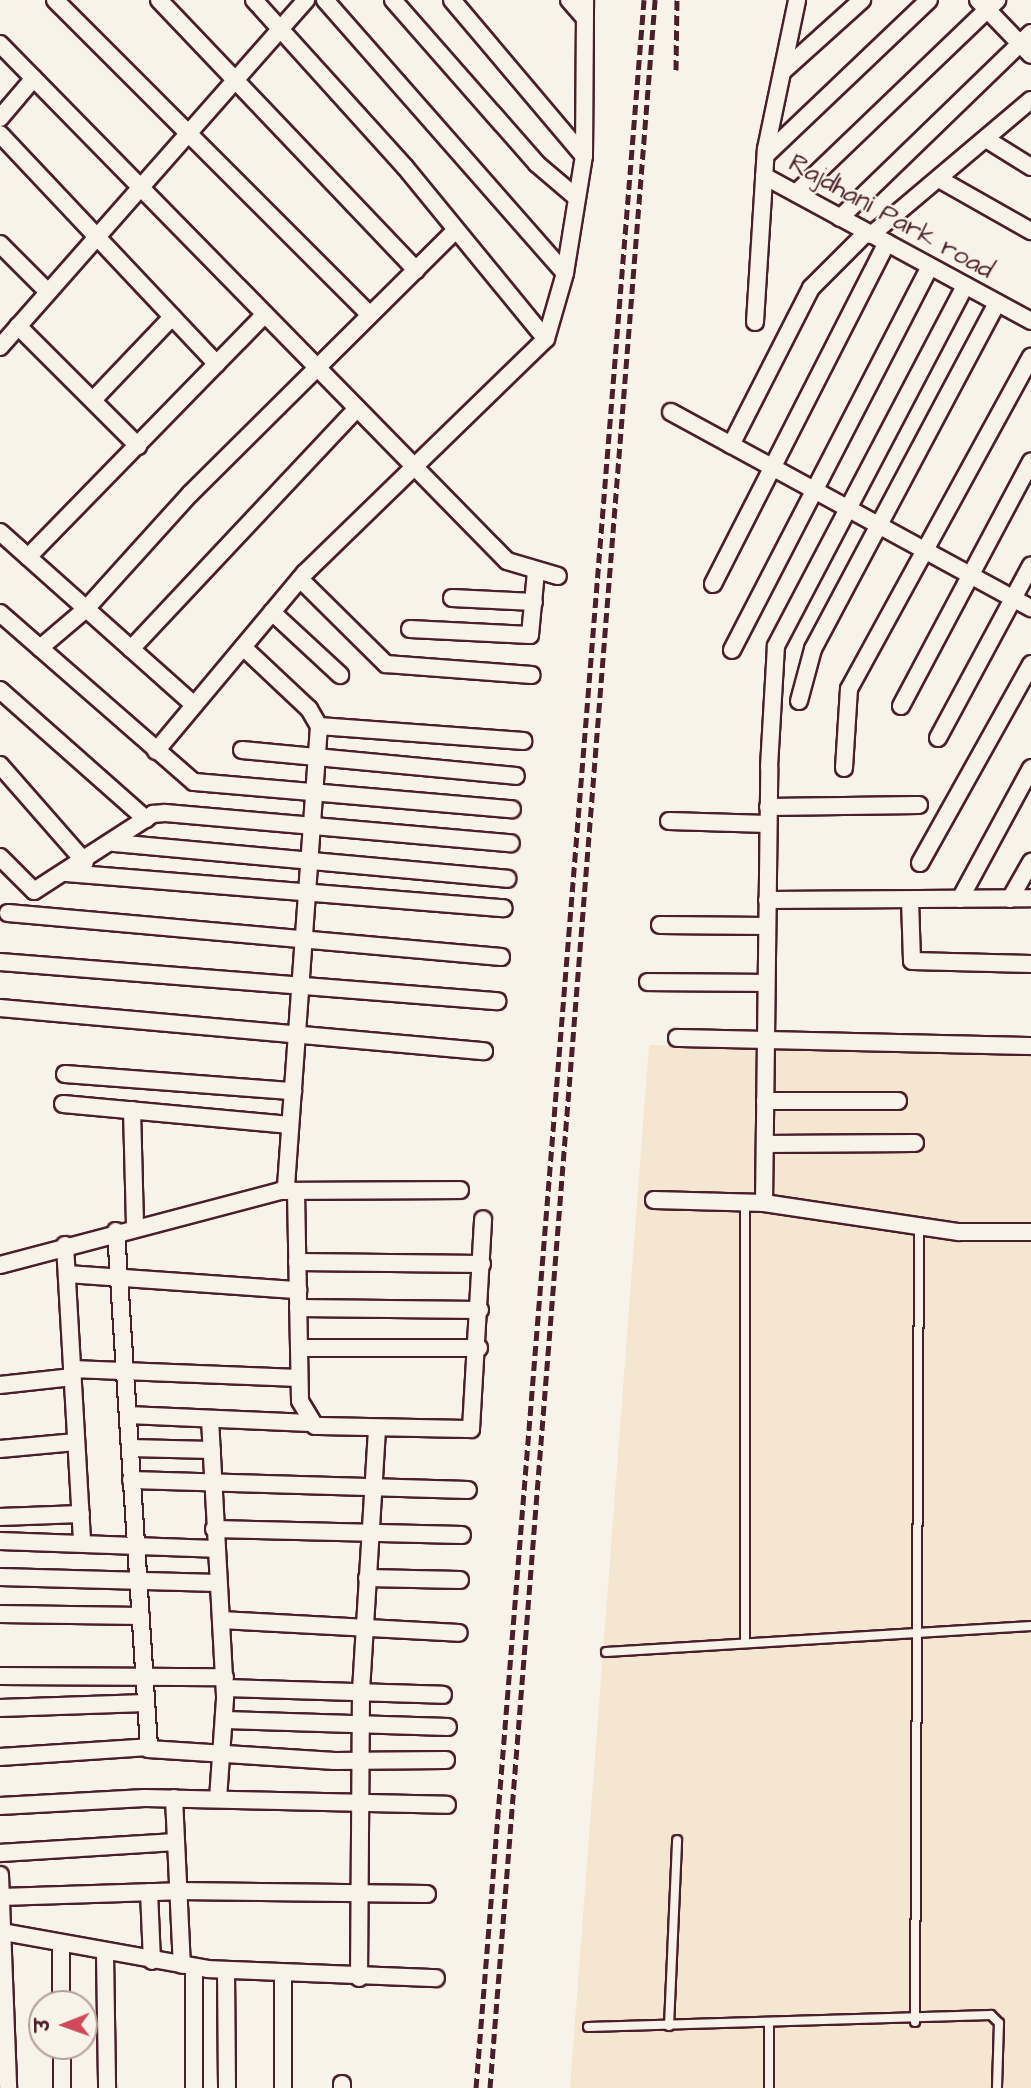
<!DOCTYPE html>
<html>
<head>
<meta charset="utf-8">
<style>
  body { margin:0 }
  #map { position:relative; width:1031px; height:2088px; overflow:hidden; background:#f7f3e8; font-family:"Architects Daughter","Playpen Sans Deva",sans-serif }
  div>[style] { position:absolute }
  .built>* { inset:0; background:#f5e6d2 }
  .roads { filter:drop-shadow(2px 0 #4a1f2b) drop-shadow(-2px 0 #4a1f2b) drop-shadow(0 2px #4a1f2b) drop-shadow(0 -2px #4a1f2b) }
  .service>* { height:8px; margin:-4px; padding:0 4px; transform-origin:4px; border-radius:4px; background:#f7f3e8 }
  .minor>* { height:16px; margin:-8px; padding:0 8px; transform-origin:8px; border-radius:8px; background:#f7f3e8 }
  .rail>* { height:5px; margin-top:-2.5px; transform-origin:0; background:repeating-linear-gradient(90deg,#4a1f2b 0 10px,transparent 0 15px) }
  span { translate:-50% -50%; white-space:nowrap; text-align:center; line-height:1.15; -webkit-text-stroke:5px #f7f3e8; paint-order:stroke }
  .street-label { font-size:26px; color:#4a1f2b }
  .north { position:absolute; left:28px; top:1990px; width:70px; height:70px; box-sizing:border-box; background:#f7f3e8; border:2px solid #b29e9c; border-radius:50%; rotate:269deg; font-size:19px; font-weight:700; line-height:28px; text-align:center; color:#4a1f2b }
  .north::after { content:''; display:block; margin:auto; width:24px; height:32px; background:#d1495b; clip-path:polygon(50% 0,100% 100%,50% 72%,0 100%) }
</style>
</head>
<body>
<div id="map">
  <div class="built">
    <i style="clip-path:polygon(649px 1045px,1031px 1055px,1031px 2088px,570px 2088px)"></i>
  </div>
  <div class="roads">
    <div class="service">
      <i style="left:745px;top:1203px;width:439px;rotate:90deg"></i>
      <i style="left:606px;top:1652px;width:426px;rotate:-3.5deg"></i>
      <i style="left:915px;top:2022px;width:796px;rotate:-89.71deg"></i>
      <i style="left:669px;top:2026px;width:186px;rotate:-87.5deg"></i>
      <i style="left:588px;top:2027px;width:403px;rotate:-1.7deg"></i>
      <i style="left:991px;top:2015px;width:11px;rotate:45deg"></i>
      <i style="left:999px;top:2023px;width:65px;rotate:91.8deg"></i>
      <i style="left:769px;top:2088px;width:64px;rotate:-90deg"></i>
    </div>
    <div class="minor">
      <i style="left:55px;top:0;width:445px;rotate:45deg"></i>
      <i style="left:159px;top:0;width:373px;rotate:46.4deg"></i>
      <i style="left:254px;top:0;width:225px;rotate:47.9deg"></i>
      <i style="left:405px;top:167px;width:222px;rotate:50.7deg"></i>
      <i style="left:325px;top:0;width:363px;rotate:48.7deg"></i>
      <i style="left:393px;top:0;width:218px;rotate:48.7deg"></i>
      <i style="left:537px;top:164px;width:52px;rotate:40.4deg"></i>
      <i style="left:452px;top:0;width:204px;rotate:49.8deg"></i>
      <i style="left:569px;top:0;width:23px;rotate:49deg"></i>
      <i style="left:978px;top:0;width:76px;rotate:46.1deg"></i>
      <i style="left:0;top:44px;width:724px;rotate:45.56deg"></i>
      <i style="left:507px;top:561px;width:53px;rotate:16.4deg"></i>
      <i style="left:782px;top:72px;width:108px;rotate:-42deg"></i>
      <i style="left:0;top:118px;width:52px;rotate:-49.6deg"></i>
      <i style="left:0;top:134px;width:316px;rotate:46.7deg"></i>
      <i style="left:986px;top:139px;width:53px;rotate:31.9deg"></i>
      <i style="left:766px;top:155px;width:225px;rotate:-43.6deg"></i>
      <i style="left:764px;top:176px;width:304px;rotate:28.5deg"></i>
      <i style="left:939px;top:179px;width:106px;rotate:29.5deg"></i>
      <i style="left:796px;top:193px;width:279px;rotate:-43.8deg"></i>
      <i style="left:840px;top:218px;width:266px;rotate:-44.1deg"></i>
      <i style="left:871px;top:235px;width:209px;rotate:-40.2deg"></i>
      <i style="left:0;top:244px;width:68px;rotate:45deg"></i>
      <i style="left:755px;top:322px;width:173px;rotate:-86.4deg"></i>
      <i style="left:766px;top:149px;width:152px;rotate:-78.2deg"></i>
      <i style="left:18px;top:326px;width:170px;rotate:45deg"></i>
      <i style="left:0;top:347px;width:463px;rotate:-48.6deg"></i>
      <i style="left:93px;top:400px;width:115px;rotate:-46.4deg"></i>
      <i style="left:671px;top:412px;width:410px;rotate:28.6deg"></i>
      <i style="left:731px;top:445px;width:176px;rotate:-63deg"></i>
      <i style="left:811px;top:288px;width:79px;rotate:-45deg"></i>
      <i style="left:0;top:532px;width:260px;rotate:41.7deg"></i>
      <i style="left:28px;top:557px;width:339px;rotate:-45.7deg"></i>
      <i style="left:300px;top:579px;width:121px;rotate:44.7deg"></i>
      <i style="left:386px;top:664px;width:146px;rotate:4.3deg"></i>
      <i style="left:713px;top:584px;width:383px;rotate:-63deg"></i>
      <i style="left:452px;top:598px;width:82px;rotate:2.8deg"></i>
      <i style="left:272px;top:612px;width:93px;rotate:42.8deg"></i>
      <i style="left:0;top:613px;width:257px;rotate:41.1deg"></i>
      <i style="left:194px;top:782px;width:319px;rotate:4.9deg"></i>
      <i style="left:410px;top:629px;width:120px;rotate:2.9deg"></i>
      <i style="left:530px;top:635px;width:64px;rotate:-84.6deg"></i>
      <i style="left:243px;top:647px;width:91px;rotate:43.2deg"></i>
      <i style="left:309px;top:709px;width:20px;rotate:60deg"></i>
      <i style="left:319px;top:726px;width:466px;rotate:94.1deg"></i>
      <i style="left:40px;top:648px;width:60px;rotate:-40.3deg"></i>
      <i style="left:86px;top:609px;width:155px;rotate:-47.9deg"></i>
      <i style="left:190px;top:494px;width:373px;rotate:-44.8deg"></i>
      <i style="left:131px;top:649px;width:330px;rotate:-46.8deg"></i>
      <i style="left:732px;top:650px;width:431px;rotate:-62.7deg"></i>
      <i style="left:0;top:690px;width:195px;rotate:41.5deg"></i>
      <i style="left:799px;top:701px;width:54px;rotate:-74.9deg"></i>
      <i style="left:813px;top:649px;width:392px;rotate:-62deg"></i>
      <i style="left:901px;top:706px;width:277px;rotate:-62deg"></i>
      <i style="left:319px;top:726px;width:205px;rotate:4.2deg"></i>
      <i style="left:938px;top:738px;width:196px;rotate:-61.7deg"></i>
      <i style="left:242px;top:750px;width:275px;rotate:5.4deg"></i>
      <i style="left:156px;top:751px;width:232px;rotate:-50.1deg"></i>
      <i style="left:305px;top:573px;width:336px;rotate:-44.2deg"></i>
      <i style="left:546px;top:339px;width:69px;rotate:-73.9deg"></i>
      <i style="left:565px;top:273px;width:119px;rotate:-80.8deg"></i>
      <i style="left:584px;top:156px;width:156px;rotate:-89.6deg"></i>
      <i style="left:0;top:765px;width:129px;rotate:48.8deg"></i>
      <i style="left:844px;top:768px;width:79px;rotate:-86.4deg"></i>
      <i style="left:849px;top:689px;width:379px;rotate:-61.3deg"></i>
      <i style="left:768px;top:807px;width:151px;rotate:-0.8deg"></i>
      <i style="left:669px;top:821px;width:99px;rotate:1.7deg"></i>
      <i style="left:114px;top:843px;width:395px;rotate:5.2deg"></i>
      <i style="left:0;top:857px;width:48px;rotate:45deg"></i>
      <i style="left:34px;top:891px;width:142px;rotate:-32.9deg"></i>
      <i style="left:153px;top:814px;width:12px;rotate:-5deg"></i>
      <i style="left:165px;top:813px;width:347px;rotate:5deg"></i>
      <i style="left:920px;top:863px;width:228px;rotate:-60.8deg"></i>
      <i style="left:66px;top:873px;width:439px;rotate:4.6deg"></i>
      <i style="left:960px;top:899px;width:149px;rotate:-61.5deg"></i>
      <i style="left:1010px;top:899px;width:43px;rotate:-60.4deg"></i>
      <i style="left:767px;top:900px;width:264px;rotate:-0.4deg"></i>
      <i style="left:910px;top:900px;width:61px;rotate:88.1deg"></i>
      <i style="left:912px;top:961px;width:119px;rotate:1.4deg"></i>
      <i style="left:8px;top:913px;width:495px;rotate:5.1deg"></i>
      <i style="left:660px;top:925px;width:107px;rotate:0.5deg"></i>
      <i style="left:0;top:962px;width:499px;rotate:4.5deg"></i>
      <i style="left:648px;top:982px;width:118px;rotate:0.5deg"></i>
      <i style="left:0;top:1008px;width:486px;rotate:5.1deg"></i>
      <i style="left:677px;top:1038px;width:354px;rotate:1.3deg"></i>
      <i style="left:65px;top:1074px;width:229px;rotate:4.3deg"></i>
      <i style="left:765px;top:1101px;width:133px"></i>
      <i style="left:63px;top:1104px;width:228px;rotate:5.3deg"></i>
      <i style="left:132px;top:1110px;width:117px;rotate:88.5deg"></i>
      <i style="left:765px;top:1144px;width:150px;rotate:-0.4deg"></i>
      <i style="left:296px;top:1192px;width:209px;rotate:88.9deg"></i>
      <i style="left:300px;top:1401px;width:29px;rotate:59deg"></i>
      <i style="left:315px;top:1426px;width:156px;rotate:1.1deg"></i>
      <i style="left:471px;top:1429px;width:210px;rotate:-86.7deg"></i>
      <i style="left:654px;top:1200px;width:110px;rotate:1.6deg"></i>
      <i style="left:764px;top:1203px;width:197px;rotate:8.5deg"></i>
      <i style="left:959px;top:1232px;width:72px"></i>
      <i style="left:764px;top:1203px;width:436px;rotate:-89.3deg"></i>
      <i style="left:769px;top:767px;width:121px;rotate:-86.7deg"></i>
      <i style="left:776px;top:646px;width:407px;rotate:-62.3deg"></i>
      <i style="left:65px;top:1245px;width:298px;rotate:86.7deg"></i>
      <i style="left:297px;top:1262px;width:185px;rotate:0.6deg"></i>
      <i style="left:0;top:1265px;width:290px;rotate:-14.8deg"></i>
      <i style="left:280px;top:1191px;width:180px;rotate:-0.3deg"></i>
      <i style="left:67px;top:1274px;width:232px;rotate:4deg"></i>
      <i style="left:298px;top:1308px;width:182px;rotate:0.6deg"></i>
      <i style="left:299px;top:1348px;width:180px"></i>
      <i style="left:72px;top:1369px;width:227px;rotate:2.3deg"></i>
      <i style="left:0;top:1385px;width:73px;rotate:-6.3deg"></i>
      <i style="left:128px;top:1415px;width:182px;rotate:2.5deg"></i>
      <i style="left:210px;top:1419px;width:280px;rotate:86.9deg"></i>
      <i style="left:225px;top:1699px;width:100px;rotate:94deg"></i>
      <i style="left:130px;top:1448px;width:82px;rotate:1.4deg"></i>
      <i style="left:0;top:1449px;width:76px;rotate:-5.3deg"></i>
      <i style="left:131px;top:1480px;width:337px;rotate:1.7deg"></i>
      <i style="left:0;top:1517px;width:81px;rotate:-2.1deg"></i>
      <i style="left:214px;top:1529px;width:248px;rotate:1.4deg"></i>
      <i style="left:0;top:1541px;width:215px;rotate:2.1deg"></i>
      <i style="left:0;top:1577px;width:218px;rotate:1.6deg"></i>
      <i style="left:367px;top:1578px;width:93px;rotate:1.2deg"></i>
      <i style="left:0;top:1614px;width:141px;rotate:0.8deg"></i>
      <i style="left:221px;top:1620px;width:238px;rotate:3.1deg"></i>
      <i style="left:0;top:1676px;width:225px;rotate:0.3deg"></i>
      <i style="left:225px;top:1688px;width:218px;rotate:1.8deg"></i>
      <i style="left:0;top:1708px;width:146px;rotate:-2deg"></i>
      <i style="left:225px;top:1720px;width:223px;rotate:1.8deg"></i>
      <i style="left:148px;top:1749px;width:187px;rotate:3.7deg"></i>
      <i style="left:335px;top:1761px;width:111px;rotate:-0.5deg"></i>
      <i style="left:0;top:1757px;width:149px;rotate:-3.8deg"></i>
      <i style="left:149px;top:1747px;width:517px;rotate:-93.66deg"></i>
      <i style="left:174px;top:1798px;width:167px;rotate:87.3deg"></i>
      <i style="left:0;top:1806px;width:145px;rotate:-3.2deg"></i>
      <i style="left:145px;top:1798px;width:302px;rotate:1.3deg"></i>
      <i style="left:0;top:1853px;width:176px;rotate:-3.6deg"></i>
      <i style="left:0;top:1875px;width:213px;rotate:87.8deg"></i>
      <i style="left:149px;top:1892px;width:69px;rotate:87.5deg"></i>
      <i style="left:1px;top:1897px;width:177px;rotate:-1.9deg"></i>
      <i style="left:178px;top:1891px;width:249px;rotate:0.7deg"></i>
      <i style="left:3px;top:1932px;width:208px;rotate:10.2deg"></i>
      <i style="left:208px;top:1969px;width:228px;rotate:2.3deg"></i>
      <i style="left:61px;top:1943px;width:61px;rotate:90deg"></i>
      <i style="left:105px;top:1954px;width:134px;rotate:89.1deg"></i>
      <i style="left:194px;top:1967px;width:121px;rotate:90deg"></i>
      <i style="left:226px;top:1971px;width:117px;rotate:89.5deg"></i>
      <i style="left:283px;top:1974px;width:114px;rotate:90deg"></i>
      <i style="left:359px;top:1978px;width:287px;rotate:-89.6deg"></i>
      <i style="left:361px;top:1691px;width:263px;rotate:-86.5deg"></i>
      <i style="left:62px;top:2046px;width:42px;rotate:90deg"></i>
      <i style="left:342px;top:2084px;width:4px;rotate:90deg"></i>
    </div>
  </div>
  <div class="rail">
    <i style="left:676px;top:70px;width:70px;rotate:-89.2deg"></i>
    <i style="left:476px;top:2088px;width:2095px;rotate:-85.4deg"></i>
    <i style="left:490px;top:2088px;width:2095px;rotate:-85.48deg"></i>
  </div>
  <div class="street-label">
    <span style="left:891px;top:217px;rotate:29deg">Rajdhani Park road</span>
  </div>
  <div class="north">उ</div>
</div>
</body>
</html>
